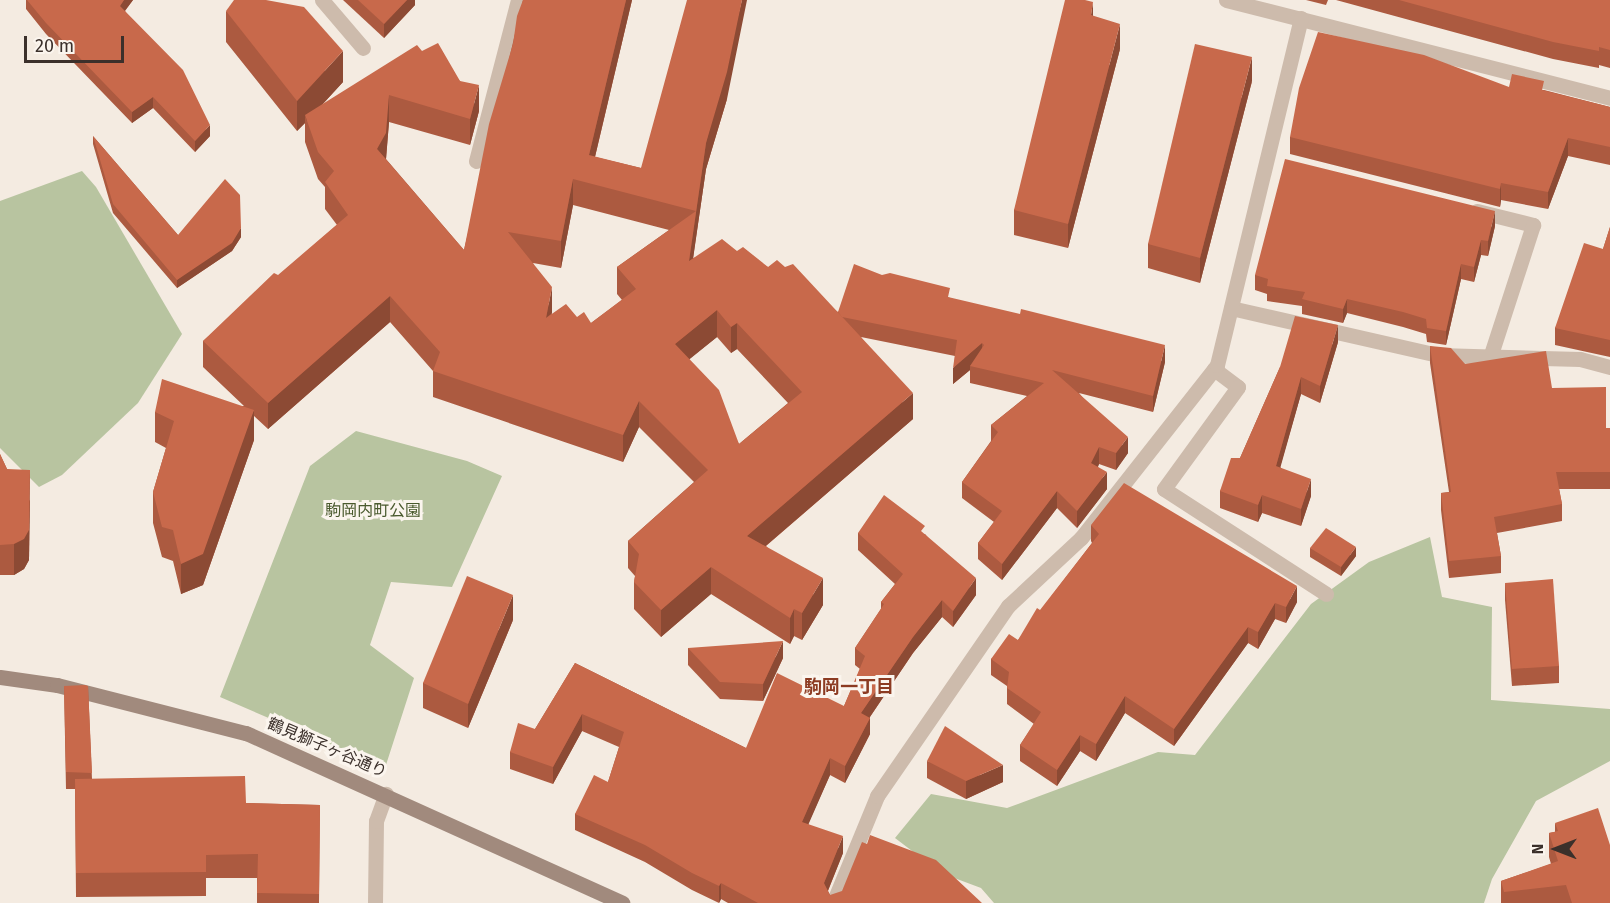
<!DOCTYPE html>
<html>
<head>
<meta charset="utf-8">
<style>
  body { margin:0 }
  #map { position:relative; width:1610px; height:903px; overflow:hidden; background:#f4ebe1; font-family:"Fira Sans","Noto Sans JP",sans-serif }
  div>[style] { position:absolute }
  .green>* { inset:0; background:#b8c4a0 }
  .minor>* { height:15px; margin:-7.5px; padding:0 7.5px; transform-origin:7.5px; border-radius:7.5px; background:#cdbbac }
  .secondary>* { height:15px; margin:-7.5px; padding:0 7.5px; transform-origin:7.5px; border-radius:7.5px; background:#a18a7d }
  .wall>* { inset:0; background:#ac5a40 }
  .shaded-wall>* { inset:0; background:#8c4a34 }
  .building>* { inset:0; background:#c8694b }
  span { translate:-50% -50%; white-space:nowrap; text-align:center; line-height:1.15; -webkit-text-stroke:6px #fbf5ee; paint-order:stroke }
  .park-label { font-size:16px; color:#4a5a2e }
  .street-label { font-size:16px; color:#3b302b }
  .neighbourhood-label { font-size:18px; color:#8c3b22; font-weight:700 }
  .north { position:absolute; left:1526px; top:819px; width:60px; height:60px; -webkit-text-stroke:4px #fbf5ee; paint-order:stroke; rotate:270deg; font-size:16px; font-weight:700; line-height:24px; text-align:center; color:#3b302b }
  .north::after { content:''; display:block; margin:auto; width:21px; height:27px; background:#3b302b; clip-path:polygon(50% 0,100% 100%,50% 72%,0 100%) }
  .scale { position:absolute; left:24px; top:36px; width:100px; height:27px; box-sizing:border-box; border:3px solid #3b302b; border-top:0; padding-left:8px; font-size:18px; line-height:21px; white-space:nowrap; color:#3b302b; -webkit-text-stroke:4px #fbf5ee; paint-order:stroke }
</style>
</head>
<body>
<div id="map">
  <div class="green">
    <i style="clip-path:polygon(82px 171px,96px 187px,182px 334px,138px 403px,62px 475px,39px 487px,0 448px,0 201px)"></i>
    <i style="clip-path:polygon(356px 431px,467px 461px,502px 476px,452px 587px,391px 582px,370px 645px,414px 678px,385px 768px,220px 697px,310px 466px)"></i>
    <i style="clip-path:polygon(1430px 537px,1442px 597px,1492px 607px,1491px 700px,1610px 709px,1610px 761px,1536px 801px,1492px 879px,1484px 903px,994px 903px,981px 888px,941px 873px,895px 838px,931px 794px,1007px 808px,1158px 752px,1195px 755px,1311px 604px,1369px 562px)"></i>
  </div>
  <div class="minor">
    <i style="left:322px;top:0;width:63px;rotate:49.5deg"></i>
    <i style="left:1226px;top:0;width:396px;rotate:14.3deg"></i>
    <i style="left:476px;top:161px;width:166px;rotate:-75.4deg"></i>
    <i style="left:1477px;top:211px;width:58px;rotate:14deg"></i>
    <i style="left:1533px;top:225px;width:136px;rotate:108deg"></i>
    <i style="left:1231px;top:308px;width:212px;rotate:12.8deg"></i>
    <i style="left:1438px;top:355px;width:142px;rotate:1.6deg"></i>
    <i style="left:1580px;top:359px;width:31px;rotate:15deg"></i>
    <i style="left:1214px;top:369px;width:30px;rotate:37deg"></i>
    <i style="left:1238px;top:387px;width:126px;rotate:126deg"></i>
    <i style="left:1164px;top:489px;width:193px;rotate:32.9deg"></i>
    <i style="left:375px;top:903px;width:82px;rotate:-89.3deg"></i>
    <i style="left:376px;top:821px;width:29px;rotate:-70deg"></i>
    <i style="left:833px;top:903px;width:116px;rotate:-67.6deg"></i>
    <i style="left:877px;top:796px;width:231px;rotate:-55.4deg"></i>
    <i style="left:1008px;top:606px;width:100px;rotate:-43deg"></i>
    <i style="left:1081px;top:538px;width:220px;rotate:-51.8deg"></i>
    <i style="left:1217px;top:365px;width:357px;rotate:-76.4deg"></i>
  </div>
  <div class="secondary">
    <i style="left:0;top:677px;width:58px;rotate:8deg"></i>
    <i style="left:57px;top:685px;width:195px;rotate:14.3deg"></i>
    <i style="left:246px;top:733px;width:413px;rotate:24.3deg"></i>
  </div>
  <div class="wall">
    <i style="clip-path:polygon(26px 0,133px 0,125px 11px,210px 136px,195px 152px,153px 108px,132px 123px,46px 34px,26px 9px)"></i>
    <i style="clip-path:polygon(343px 0,415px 0,415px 5px,384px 38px)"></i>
    <i style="clip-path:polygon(evenodd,523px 0,632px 0,595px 157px,641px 168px,727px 99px,706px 169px,693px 258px,737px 251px,768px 267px,838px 312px,882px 275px,950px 298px,1165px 362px,1153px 412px,1079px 393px,1128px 453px,1116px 470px,1099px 464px,1098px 467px,1107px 489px,1077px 528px,1057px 508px,1002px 580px,978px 559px,978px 543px,994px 522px,962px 498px,962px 482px,991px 441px,991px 425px,1027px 396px,970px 383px,970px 370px,953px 384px,955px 356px,861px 337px,913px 419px,766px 546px,823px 605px,802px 640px,794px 636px,790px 644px,711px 594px,661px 637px,634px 609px,634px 582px,635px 576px,628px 568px,628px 541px,694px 482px,639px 427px,623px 462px,433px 397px,433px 371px,390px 322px,268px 429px,254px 416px,254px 440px,203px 585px,181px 594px,173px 561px,162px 557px,153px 523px,153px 492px,166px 448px,155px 442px,155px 412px,244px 406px,203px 367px,203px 341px,337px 225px,325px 209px,325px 187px,318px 179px,305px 142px,305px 123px,297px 131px,226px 42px,226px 11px,343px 82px,322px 105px,422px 51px,460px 81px,479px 111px,470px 145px,389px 122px,386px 159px,464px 250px,523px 0,573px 205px,669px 230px,617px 267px,617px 294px,622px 300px,591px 323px,552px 314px,533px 263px,561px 268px,573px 205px,523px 0,717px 337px,731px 353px,737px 349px,788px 403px,739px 444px,689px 359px,717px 337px)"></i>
    <i style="clip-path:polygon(1306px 0,1328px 0,1326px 5px)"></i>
    <i style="clip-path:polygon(1336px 0,1610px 0,1610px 68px,1599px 65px,1599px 68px,1553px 59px)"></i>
    <i style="clip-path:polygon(1120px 49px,1068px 248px,1014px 235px,1014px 210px)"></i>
    <i style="clip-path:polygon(1252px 81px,1200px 283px,1148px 268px,1148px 244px)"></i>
    <i style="clip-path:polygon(1509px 87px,1544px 90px,1610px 107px,1610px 165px,1568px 156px,1548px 209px,1501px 200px,1500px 207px,1290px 154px,1290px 137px)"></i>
    <i style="clip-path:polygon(93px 136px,178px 235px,241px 237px,232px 251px,177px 288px,113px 213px,93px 144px)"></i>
    <i style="clip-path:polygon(1495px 226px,1488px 256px,1481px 255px,1474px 282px,1461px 279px,1446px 345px,1427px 342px,1426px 334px,1403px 327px,1347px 313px,1343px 323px,1302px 314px,1302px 306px,1267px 301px,1267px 294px,1255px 290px,1255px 275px)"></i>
    <i style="clip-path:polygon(1610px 227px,1610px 357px,1555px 345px,1555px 328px,1603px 249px)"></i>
    <i style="clip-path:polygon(1338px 342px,1320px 403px,1301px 394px,1280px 467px,1311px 496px,1301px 526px,1262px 513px,1258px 522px,1220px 508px,1220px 491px,1240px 458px,1280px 367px)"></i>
    <i style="clip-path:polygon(1430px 346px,1465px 364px,1552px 388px,1606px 428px,1610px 428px,1610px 489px,1559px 489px,1562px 504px,1562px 521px,1497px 533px,1501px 556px,1501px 573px,1449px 578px,1441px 510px,1441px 493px,1449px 492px,1430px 363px)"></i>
    <i style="clip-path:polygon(0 454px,7px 469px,30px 501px,29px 560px,24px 569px,14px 575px,0 575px)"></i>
    <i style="clip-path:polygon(1091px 525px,1297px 602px,1286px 623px,1275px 619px,1258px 649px,1248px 643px,1174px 746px,1125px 713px,1096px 761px,1080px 751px,1057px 786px,1020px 761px,1020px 745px,1034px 724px,1007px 704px,1007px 686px,991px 675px,991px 659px,1018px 640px,1092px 543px,1091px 541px)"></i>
    <i style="clip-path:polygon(858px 533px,925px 534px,976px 595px,953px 627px,942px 617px,913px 653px,870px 717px,870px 734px,845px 783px,830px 775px,808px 824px,843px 853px,828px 891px,830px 895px,982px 903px,728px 903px,721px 899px,719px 903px,692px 890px,645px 862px,575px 830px,575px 814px,608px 782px,619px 747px,582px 731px,553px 784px,510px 769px,510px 752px,535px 729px,575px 663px,746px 748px,844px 706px,860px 669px,855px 665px,855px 648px,881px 609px,881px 602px,895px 584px,858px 550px)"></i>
    <i style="clip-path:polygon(1310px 548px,1356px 556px,1341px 576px,1310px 557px)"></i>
    <i style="clip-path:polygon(1505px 583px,1559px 666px,1559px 683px,1512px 686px,1505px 600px)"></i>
    <i style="clip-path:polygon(513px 620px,468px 728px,423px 708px,423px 683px)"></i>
    <i style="clip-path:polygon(688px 648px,783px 658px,763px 701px,720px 699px,688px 665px)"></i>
    <i style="clip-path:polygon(64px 686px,88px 686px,92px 779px,246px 803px,320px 805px,319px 903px,257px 903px,257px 878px,206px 878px,206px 896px,76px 897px,75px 789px,66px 789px)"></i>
    <i style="clip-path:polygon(927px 761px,1003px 782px,966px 799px,927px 778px)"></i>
    <i style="clip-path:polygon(1555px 823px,1610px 903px,1501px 903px,1501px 881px,1551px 864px,1549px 857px,1549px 833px,1555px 832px)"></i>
  </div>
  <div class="shaded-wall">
    <i style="clip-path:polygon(124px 0,133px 0,120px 17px,120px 6px)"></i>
    <i style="clip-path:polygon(407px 0,415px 0,415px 5px,384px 38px,384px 24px)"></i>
    <i style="clip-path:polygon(626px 0,632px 0,589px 182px,589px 155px)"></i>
    <i style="clip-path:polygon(742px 0,747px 0,727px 99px,706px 169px,689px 287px,689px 261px,706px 143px)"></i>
    <i style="clip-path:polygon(1093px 2px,1093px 27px,1091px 15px)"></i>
    <i style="clip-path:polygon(1120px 24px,1120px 49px,1068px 248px,1068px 224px)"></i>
    <i style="clip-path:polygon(343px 51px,343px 82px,307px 121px,305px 115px,305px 123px,297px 131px,297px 101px)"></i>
    <i style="clip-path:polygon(1252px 57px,1252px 81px,1200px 283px,1200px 258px)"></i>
    <i style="clip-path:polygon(479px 85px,479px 111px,470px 145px,470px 119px)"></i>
    <i style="clip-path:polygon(389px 95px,389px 122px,386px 159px,377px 149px)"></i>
    <i style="clip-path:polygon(153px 97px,153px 108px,132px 123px,132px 112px)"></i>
    <i style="clip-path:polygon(210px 125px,210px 136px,195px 152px,195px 141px)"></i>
    <i style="clip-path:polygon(1568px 138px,1568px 156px,1548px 209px,1548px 192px)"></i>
    <i style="clip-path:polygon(573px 179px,573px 205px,561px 268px,561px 241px)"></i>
    <i style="clip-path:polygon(1501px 183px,1501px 200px,1500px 207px,1500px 189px)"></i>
    <i style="clip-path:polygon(1495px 211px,1495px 226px,1488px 256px,1488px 241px)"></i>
    <i style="clip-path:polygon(241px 228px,241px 237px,232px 251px,177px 288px,177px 280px)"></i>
    <i style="clip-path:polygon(1481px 240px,1481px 255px,1474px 282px,1474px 267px)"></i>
    <i style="clip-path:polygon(1461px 264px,1461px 279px,1446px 345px,1446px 331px)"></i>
    <i style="clip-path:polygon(552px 287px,552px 313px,546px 318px)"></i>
    <i style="clip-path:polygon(390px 296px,390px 322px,268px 429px,268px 403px)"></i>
    <i style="clip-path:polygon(1347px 299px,1347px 313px,1343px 323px,1343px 309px)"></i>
    <i style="clip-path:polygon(717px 310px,717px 337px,675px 371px,675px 344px)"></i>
    <i style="clip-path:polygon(737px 323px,737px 349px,731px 353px,731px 327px)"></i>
    <i style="clip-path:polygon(1338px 325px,1338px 342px,1320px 403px,1320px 386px)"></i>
    <i style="clip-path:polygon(982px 343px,982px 360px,970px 366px,970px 370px,953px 384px,953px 368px)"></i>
    <i style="clip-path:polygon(1165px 345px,1165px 362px,1153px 412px,1153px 396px)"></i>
    <i style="clip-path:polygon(1301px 377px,1301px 394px,1276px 483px,1276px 466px)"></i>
    <i style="clip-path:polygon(913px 393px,913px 419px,747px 562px,747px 536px)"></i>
    <i style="clip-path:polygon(639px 401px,639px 427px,623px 462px,623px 435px)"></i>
    <i style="clip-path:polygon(254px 410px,254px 440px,203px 585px,181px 594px,181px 564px)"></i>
    <i style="clip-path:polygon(1128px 437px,1128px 453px,1116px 470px,1116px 453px)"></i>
    <i style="clip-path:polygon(1099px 447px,1099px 464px,1091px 480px,1091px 463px)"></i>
    <i style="clip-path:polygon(30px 470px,29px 560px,24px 569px,14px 575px,14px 544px)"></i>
    <i style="clip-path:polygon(1107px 472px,1107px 489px,1077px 528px,1077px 511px)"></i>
    <i style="clip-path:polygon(1311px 479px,1311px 496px,1301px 526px,1301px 509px)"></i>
    <i style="clip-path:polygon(1057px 491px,1057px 508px,1002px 580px,1002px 564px)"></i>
    <i style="clip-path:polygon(1262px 495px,1262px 513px,1258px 522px,1258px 505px)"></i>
    <i style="clip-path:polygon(1356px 547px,1356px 556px,1341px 576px,1341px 567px)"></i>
    <i style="clip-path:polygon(711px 567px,711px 594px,661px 637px,661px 610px)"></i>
    <i style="clip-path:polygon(823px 578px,823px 605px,802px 640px,802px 613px)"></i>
    <i style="clip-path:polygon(976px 578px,976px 595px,953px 627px,953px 611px)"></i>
    <i style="clip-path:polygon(1297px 586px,1297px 602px,1286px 623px,1286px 607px)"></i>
    <i style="clip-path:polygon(513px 595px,513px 620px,468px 728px,468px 704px)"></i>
    <i style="clip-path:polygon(942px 600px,942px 617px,913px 653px,861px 730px,861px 713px,913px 637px)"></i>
    <i style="clip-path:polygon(1275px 603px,1275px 619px,1258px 649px,1258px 632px)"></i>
    <i style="clip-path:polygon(794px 609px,794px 636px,790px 644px,790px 618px)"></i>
    <i style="clip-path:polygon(1248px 627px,1248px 643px,1174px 746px,1174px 729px)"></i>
    <i style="clip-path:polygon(783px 641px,783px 658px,763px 701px,763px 684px)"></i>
    <i style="clip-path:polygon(1125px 696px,1125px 713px,1096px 761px,1096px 744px)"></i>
    <i style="clip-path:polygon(582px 714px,582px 731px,553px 784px,553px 767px)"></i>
    <i style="clip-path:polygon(870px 718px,870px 734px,845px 783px,845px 766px)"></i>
    <i style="clip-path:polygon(1080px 735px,1080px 751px,1057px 786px,1057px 770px)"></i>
    <i style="clip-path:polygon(830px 758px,830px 775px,802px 839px,802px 822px)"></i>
    <i style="clip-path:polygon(1003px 765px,1003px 782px,966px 799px,966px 781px)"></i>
    <i style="clip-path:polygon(843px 836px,843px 853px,824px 900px,824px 883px)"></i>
    <i style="clip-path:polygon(721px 883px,721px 899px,719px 903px,719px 886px)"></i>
  </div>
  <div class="building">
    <i style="clip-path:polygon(27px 0,124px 0,120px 6px,183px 70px,210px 125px,195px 141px,153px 97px,132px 112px,46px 23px)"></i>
    <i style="clip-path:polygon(234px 0,266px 0,304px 7px,343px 51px,297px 101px,226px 11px)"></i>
    <i style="clip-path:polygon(358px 0,407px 0,384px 24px)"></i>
    <i style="clip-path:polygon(evenodd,523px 0,626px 0,589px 155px,641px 168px,687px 0,742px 0,727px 72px,706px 143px,689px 261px,722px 239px,737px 251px,743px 247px,768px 267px,777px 260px,785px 267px,793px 264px,913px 393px,747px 536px,823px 578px,802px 613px,794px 609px,790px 618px,711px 567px,661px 610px,634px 582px,639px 554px,628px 541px,708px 470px,639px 401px,623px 435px,433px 371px,440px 352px,390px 296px,268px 403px,203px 341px,274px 273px,278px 275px,348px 215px,325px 182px,334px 171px,318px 152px,305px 115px,417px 45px,422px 51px,438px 43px,460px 81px,479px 85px,470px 119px,389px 95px,386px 133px,377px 149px,464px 250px,489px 124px,513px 44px,517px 16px,523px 0,573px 179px,696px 211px,617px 267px,636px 289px,591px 323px,584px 312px,577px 317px,566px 304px,546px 318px,552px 287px,508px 232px,561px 241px,573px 179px,523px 0,717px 310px,731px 327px,737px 323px,802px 392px,739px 444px,719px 390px,675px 344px,717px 310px)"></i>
    <i style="clip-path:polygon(1065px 0,1085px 0,1093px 2px,1091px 15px,1120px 24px,1068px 224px,1014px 210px)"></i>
    <i style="clip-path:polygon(1399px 0,1610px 0,1610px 50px,1599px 47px,1599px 51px,1553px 42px)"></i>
    <i style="clip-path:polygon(1318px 32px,1424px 55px,1509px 87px,1512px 74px,1544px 81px,1542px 90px,1610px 107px,1610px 147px,1568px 138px,1548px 192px,1501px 183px,1500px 189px,1290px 137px,1299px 88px)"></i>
    <i style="clip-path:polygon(1195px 44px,1252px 57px,1200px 258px,1148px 244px)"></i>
    <i style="clip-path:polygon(93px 136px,178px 235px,225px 179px,240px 195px,241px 228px,232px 243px,177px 280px,113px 204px)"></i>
    <i style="clip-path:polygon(1285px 159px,1495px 211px,1488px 241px,1481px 240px,1474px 267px,1461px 264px,1446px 331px,1427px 328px,1426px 319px,1403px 312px,1347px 299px,1343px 309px,1302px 299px,1305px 292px,1267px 286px,1268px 279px,1255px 275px)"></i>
    <i style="clip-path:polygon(1610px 227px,1610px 340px,1555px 328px,1584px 243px,1603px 249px)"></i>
    <i style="clip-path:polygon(854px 264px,882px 275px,890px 273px,950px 288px,948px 297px,1020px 314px,1021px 309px,1165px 345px,1153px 396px,1052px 370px,1128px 437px,1116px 453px,1099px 447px,1091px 463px,1107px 472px,1077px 511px,1057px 491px,1002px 564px,978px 543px,1002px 511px,962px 482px,998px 432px,991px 425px,1044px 383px,970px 366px,984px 345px,982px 343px,953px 368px,957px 340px,842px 317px,838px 312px)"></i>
    <i style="clip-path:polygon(1295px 316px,1338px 325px,1320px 386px,1301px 377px,1276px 466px,1311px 479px,1301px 509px,1262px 495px,1258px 505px,1220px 491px,1231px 458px,1240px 458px,1280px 367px)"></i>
    <i style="clip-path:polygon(1430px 346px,1451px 348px,1465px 364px,1546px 351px,1552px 388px,1606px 387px,1606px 428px,1610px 428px,1610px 472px,1556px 472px,1562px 504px,1494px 517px,1501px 556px,1449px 561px,1441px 493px,1451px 492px)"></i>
    <i style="clip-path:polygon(162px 379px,254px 410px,203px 554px,181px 564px,173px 530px,162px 527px,153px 492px,174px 421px,155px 412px)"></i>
    <i style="clip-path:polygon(0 454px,7px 469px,30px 470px,29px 530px,24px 539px,14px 544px,0 545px)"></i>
    <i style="clip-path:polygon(1124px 483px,1297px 586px,1286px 607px,1275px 603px,1258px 632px,1248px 627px,1174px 729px,1125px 696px,1096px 744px,1080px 735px,1057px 770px,1020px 745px,1041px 712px,1007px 688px,1009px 672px,991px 659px,1009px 634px,1018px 640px,1037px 608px,1040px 610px,1099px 534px,1091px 525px)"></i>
    <i style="clip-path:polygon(884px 495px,925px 526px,921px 531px,976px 578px,953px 611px,942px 600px,913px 637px,861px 713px,870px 718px,845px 766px,830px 758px,802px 822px,843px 836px,824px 883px,830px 895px,842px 891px,862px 842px,867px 844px,870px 835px,936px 860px,982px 903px,758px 903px,721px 883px,719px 886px,692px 873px,645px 845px,575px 814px,594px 775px,608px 782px,624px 732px,582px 714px,553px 767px,510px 752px,518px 723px,535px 729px,575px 663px,746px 748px,777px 673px,844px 706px,865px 656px,855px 648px,884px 604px,881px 602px,903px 574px,858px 533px)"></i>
    <i style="clip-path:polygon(1326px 528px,1356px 547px,1341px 567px,1310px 548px)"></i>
    <i style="clip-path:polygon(467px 576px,513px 595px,468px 704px,423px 683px)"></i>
    <i style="clip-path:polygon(1553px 579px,1559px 666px,1512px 669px,1505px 583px)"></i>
    <i style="clip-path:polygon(783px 641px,763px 684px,720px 682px,688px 648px)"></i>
    <i style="clip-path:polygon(85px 685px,88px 686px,92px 773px,66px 772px,64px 686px)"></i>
    <i style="clip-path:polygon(945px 726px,1003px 765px,966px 781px,927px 761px)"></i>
    <i style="clip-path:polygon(245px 776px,246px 803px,320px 805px,319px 894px,257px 893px,258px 854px,206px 855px,206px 872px,76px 873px,75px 779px)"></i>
    <i style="clip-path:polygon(1598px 808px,1610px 845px,1610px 903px,1572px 903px,1566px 885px,1504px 892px,1501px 881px,1558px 861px,1549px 833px,1558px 831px,1555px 823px)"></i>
  </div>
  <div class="park-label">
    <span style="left:373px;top:511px">駒岡内町公園</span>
  </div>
  <div class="street-label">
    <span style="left:327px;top:748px;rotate:23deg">鶴見獅子ヶ谷通り</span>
  </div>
  <div class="neighbourhood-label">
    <span style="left:849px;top:687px">駒岡一丁目</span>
  </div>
  <div class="north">N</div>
  <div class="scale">20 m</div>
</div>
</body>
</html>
